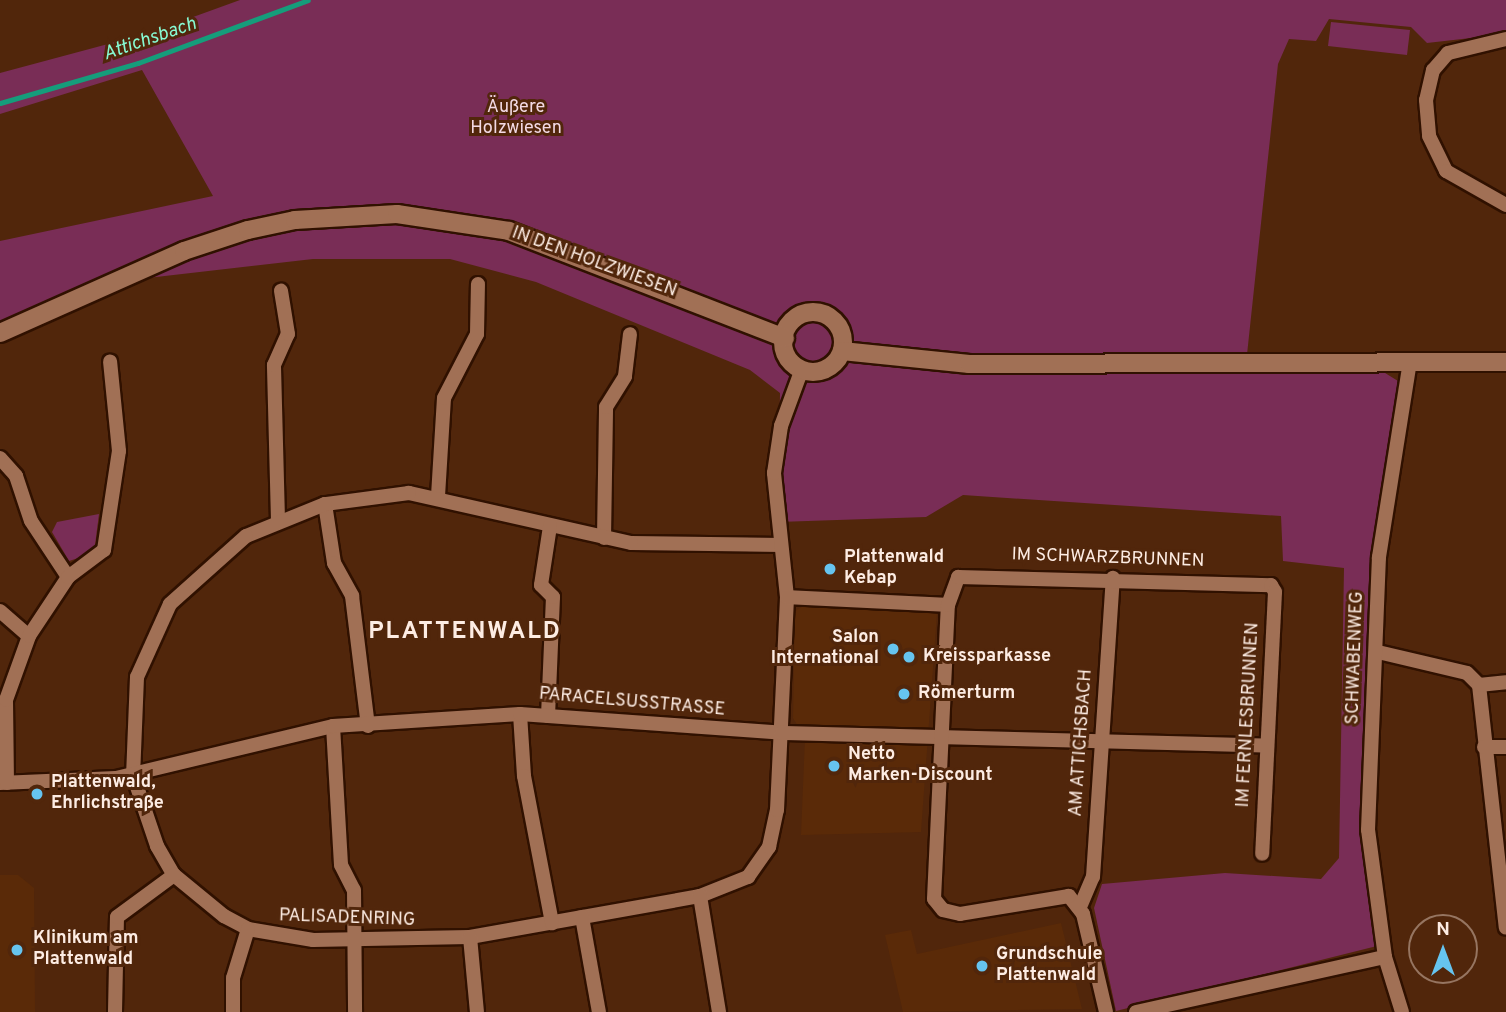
<!DOCTYPE html>
<html>
<head>
<meta charset="utf-8">
<style>
  body { margin:0 }
  #map { position:relative; width:1506px; height:1012px; overflow:hidden; background:#51260b; font-family:Overpass,sans-serif }
  div>[style] { position:absolute }
  .built>* { inset:0; background:#5a2a08 }
  .green>* { inset:0; background:#792d56 }
  .stream>* { height:5px; margin:-2.5px; padding:0 2.5px; transform-origin:2.5px; border-radius:2.5px; background:#159d7b }
  .roads { filter:drop-shadow(2px 0 #301100) drop-shadow(-2px 0 #301100) drop-shadow(0 2px #301100) drop-shadow(0 -2px #301100) }
  .minor>* { height:14px; margin:-7px; padding:0 7px; transform-origin:7px; border-radius:7px; background:#a17055 }
  .tertiary>* { height:18px; margin:-9px; padding:0 9px; transform-origin:9px; border-radius:9px; background:#a17055 }
  .tertiary>.ring { margin:-9px; padding:0; box-sizing:content-box; background:none; border:18px solid #a17055; border-radius:50% }
  .dots>* { width:19px; height:19px; translate:-50% -50%; box-sizing:border-box; border:4px solid #51260b; border-radius:50% }
  span { translate:-50% -50%; white-space:nowrap; text-align:center; line-height:1.15; -webkit-text-stroke:6px #51260b; paint-order:stroke }
  .park-label { font-size:18px; color:#f3dae5 }
  .street-label { font-size:18px; color:#fdece3 }
  .poi-label { font-size:18px; color:#fdece3; font-weight:700 }
  .left { translate:0 -50%; text-align:left }
  .right { translate:-100% -50%; text-align:right }
  .water-label { font-size:19px; color:#87fad3; font-style:italic }
  .district-label { font-size:24px; color:#fdece3; font-weight:700; letter-spacing:2px }
  .north { position:absolute; left:1408px; top:914px; width:70px; height:70px; box-sizing:border-box; background:#51260b; border:2px solid #967561; border-radius:50%; rotate:0deg; font-size:19px; font-weight:700; line-height:28px; text-align:center; color:#fdece3 }
  .north::after { content:''; display:block; margin:auto; width:24px; height:32px; background:#66c4ef; clip-path:polygon(50% 0,100% 100%,50% 72%,0 100%) }
</style>
</head>
<body>
<div id="map">
  <div class="built">
    <i style="clip-path:polygon(805px 605px,937px 613px,921px 832px,801px 835px,805px 738px,793px 718px,795px 611px)"></i>
    <i style="clip-path:polygon(0 875px,18px 875px,34px 888px,35px 1012px,0 1012px)"></i>
    <i style="clip-path:polygon(1061px 923px,1082px 1009px,903px 1012px,885px 935px,911px 930px,917px 954px)"></i>
  </div>
  <div class="green">
    <i style="clip-path:polygon(240px 0,1506px 0,1506px 34px,1427px 43px,1411px 27px,1329px 19px,1316px 41px,1289px 39px,1278px 64px,1246px 364px,1377px 368px,1398px 381px,1376px 533px,1361px 836px,1381px 945px,1116px 1011px,1094px 908px,1102px 884px,1225px 873px,1321px 879px,1339px 858px,1344px 568px,1283px 561px,1281px 516px,963px 495px,926px 517px,778px 522px,780px 393px,750px 370px,536px 282px,450px 259px,313px 259px,104px 283px,0 332px,0 241px,213px 196px,142px 70px,0 114px,0 73px,149px 33px)"></i>
    <i style="clip-path:polygon(1331px 22px,1410px 30px,1407px 55px,1328px 46px)"></i>
    <i style="clip-path:polygon(99px 514px,94px 553px,69px 561px,52px 532px,57px 522px)"></i>
  </div>
  <div class="stream">
    <i style="left:0;top:103px;width:144px;rotate:-16.2deg"></i>
    <i style="left:138px;top:63px;width:181px;rotate:-20.3deg"></i>
  </div>
  <div class="roads">
    <div class="minor">
      <i style="left:1506px;top:39px;width:60px;rotate:166.4deg"></i>
      <i style="left:1448px;top:53px;width:23px;rotate:131deg"></i>
      <i style="left:1433px;top:70px;width:31px;rotate:103deg"></i>
      <i style="left:1426px;top:100px;width:36px;rotate:85deg"></i>
      <i style="left:1429px;top:136px;width:39px;rotate:64deg"></i>
      <i style="left:1446px;top:171px;width:69px;rotate:29.5deg"></i>
      <i style="left:0;top:458px;width:24px;rotate:48deg"></i>
      <i style="left:16px;top:476px;width:47px;rotate:71.6deg"></i>
      <i style="left:31px;top:521px;width:67px;rotate:56.5deg"></i>
      <i style="left:438px;top:496px;width:98px;rotate:-86.5deg"></i>
      <i style="left:444px;top:398px;width:72px;rotate:-62.7deg"></i>
      <i style="left:477px;top:334px;width:50px;rotate:-88.9deg"></i>
      <i style="left:325px;top:504px;width:60px;rotate:81.3deg"></i>
      <i style="left:334px;top:563px;width:38px;rotate:61deg"></i>
      <i style="left:352px;top:596px;width:131px;rotate:83deg"></i>
      <i style="left:278px;top:520px;width:155px;rotate:-91.5deg"></i>
      <i style="left:274px;top:365px;width:34px;rotate:-66deg"></i>
      <i style="left:288px;top:334px;width:44px;rotate:-99.2deg"></i>
      <i style="left:604px;top:538px;width:131px;rotate:-89.1deg"></i>
      <i style="left:606px;top:407px;width:36px;rotate:-58deg"></i>
      <i style="left:625px;top:376px;width:42px;rotate:-83.2deg"></i>
      <i style="left:781px;top:545px;width:150px;rotate:-179.2deg"></i>
      <i style="left:631px;top:543px;width:228px;rotate:-167.3deg"></i>
      <i style="left:409px;top:493px;width:85px;rotate:172.5deg"></i>
      <i style="left:325px;top:504px;width:85px;rotate:157.9deg"></i>
      <i style="left:246px;top:536px;width:102px;rotate:138.2deg"></i>
      <i style="left:170px;top:604px;width:80px;rotate:114.3deg"></i>
      <i style="left:137px;top:677px;width:98px;rotate:92.3deg"></i>
      <i style="left:133px;top:775px;width:75px;rotate:71.3deg"></i>
      <i style="left:157px;top:846px;width:34px;rotate:60deg"></i>
      <i style="left:174px;top:875px;width:65px;rotate:39.4deg"></i>
      <i style="left:224px;top:916px;width:27px;rotate:28deg"></i>
      <i style="left:248px;top:929px;width:66px;rotate:9.6deg"></i>
      <i style="left:313px;top:940px;width:157px;rotate:-1.1deg"></i>
      <i style="left:470px;top:937px;width:234px;rotate:-10.1deg"></i>
      <i style="left:700px;top:896px;width:52px;rotate:-21.6deg"></i>
      <i style="left:748px;top:877px;width:37px;rotate:-55deg"></i>
      <i style="left:769px;top:847px;width:38px;rotate:-78deg"></i>
      <i style="left:777px;top:810px;width:213px;rotate:-87.3deg"></i>
      <i style="left:787px;top:597px;width:125px;rotate:-96deg"></i>
      <i style="left:774px;top:473px;width:48px;rotate:-81.5deg"></i>
      <i style="left:781px;top:426px;width:61px;rotate:-69.8deg"></i>
      <i style="left:787px;top:597px;width:161px;rotate:2.8deg"></i>
      <i style="left:0;top:611px;width:38px;rotate:41deg"></i>
      <i style="left:1378px;top:652px;width:91px;rotate:13.3deg"></i>
      <i style="left:1467px;top:673px;width:17px;rotate:45deg"></i>
      <i style="left:1479px;top:685px;width:244px;rotate:83.7deg"></i>
      <i style="left:1479px;top:685px;width:27px;rotate:-6deg"></i>
      <i style="left:520px;top:714px;width:62px;rotate:86.3deg"></i>
      <i style="left:524px;top:776px;width:150px;rotate:79.2deg"></i>
      <i style="left:548px;top:716px;width:119px;rotate:-87.6deg"></i>
      <i style="left:553px;top:597px;width:17px;rotate:-135deg"></i>
      <i style="left:541px;top:585px;width:60px;rotate:-81.3deg"></i>
      <i style="left:333px;top:726px;width:139px;rotate:86.7deg"></i>
      <i style="left:341px;top:865px;width:28px;rotate:63deg"></i>
      <i style="left:354px;top:890px;width:122px;rotate:89.5deg"></i>
      <i style="left:1484px;top:747px;width:22px"></i>
      <i style="left:0;top:783px;width:116px;rotate:-2.5deg"></i>
      <i style="left:116px;top:778px;width:223px;rotate:-13.5deg"></i>
      <i style="left:333px;top:726px;width:187px;rotate:-3.7deg"></i>
      <i style="left:520px;top:714px;width:263px;rotate:4.1deg"></i>
      <i style="left:782px;top:733px;width:484px;rotate:1.5deg"></i>
      <i style="left:7px;top:783px;width:83px;rotate:-90.7deg"></i>
      <i style="left:6px;top:700px;width:68px;rotate:-70.2deg"></i>
      <i style="left:29px;top:636px;width:71px;rotate:-56.5deg"></i>
      <i style="left:68px;top:577px;width:45px;rotate:-36.9deg"></i>
      <i style="left:104px;top:550px;width:100px;rotate:-81.4deg"></i>
      <i style="left:119px;top:451px;width:90px;rotate:-95.7deg"></i>
      <i style="left:700px;top:896px;width:118px;rotate:80.7deg"></i>
      <i style="left:1080px;top:907px;width:33px;rotate:-67deg"></i>
      <i style="left:1093px;top:877px;width:300px;rotate:-86.2deg"></i>
      <i style="left:582px;top:917px;width:97px;rotate:79.9deg"></i>
      <i style="left:470px;top:937px;width:75px;rotate:84.7deg"></i>
      <i style="left:115px;top:1012px;width:95px;rotate:-88.8deg"></i>
      <i style="left:117px;top:917px;width:71px;rotate:-36.4deg"></i>
      <i style="left:233px;top:1012px;width:34px;rotate:-90deg"></i>
      <i style="left:233px;top:978px;width:51px;rotate:-73deg"></i>
      <i style="left:1106px;top:1012px;width:101px;rotate:-103.2deg"></i>
      <i style="left:1083px;top:914px;width:23px;rotate:-128deg"></i>
      <i style="left:1069px;top:896px;width:110px;rotate:170.6deg"></i>
      <i style="left:960px;top:914px;width:17px;rotate:-167deg"></i>
      <i style="left:943px;top:910px;width:14px;rotate:-129deg"></i>
      <i style="left:934px;top:899px;width:294px;rotate:-87.3deg"></i>
      <i style="left:948px;top:605px;width:30px;rotate:-70deg"></i>
      <i style="left:958px;top:577px;width:313px;rotate:1.5deg"></i>
      <i style="left:1271px;top:585px;width:8px;rotate:60deg"></i>
      <i style="left:1275px;top:592px;width:262px;rotate:92.8deg"></i>
      <i style="left:1136px;top:1012px;width:255px;rotate:-12.5deg"></i>
      <i style="left:1402px;top:1012px;width:58px;rotate:-107.2deg"></i>
      <i style="left:1385px;top:957px;width:128px;rotate:-97.6deg"></i>
      <i style="left:1368px;top:830px;width:273px;rotate:-87.7deg"></i>
      <i style="left:1379px;top:557px;width:198px;rotate:-81deg"></i>
    </div>
    <div class="tertiary">
      <i class="ring" style="left:783px;top:312px;width:42px;height:42px"></i>
      <i style="left:0;top:333px;width:201px;rotate:-24deg"></i>
      <i style="left:184px;top:251px;width:67px;rotate:-18.2deg"></i>
      <i style="left:248px;top:230px;width:48px;rotate:-12deg"></i>
      <i style="left:295px;top:220px;width:102px;rotate:-3.4deg"></i>
      <i style="left:397px;top:214px;width:113px;rotate:8.6deg"></i>
      <i style="left:509px;top:231px;width:296px;rotate:21.2deg"></i>
      <i style="left:842px;top:351px;width:128px;rotate:5.8deg"></i>
      <i style="left:969px;top:364px;width:537px;rotate:-0.21deg"></i>
    </div>
  </div>
  <div class="dots">
    <i style="left:830px;top:569px;background:#66c4ef"></i>
    <i style="left:893px;top:649px;background:#66c4ef"></i>
    <i style="left:909px;top:657px;background:#66c4ef"></i>
    <i style="left:904px;top:694px;background:#66c4ef"></i>
    <i style="left:834px;top:766px;background:#66c4ef"></i>
    <i style="left:37px;top:794px;background:#66c4ef"></i>
    <i style="left:17px;top:950px;background:#66c4ef"></i>
    <i style="left:982px;top:966px;background:#66c4ef"></i>
  </div>
  <div class="park-label">
    <span style="left:516px;top:119px">Äußere<br>Holzwiesen</span>
  </div>
  <div class="street-label">
    <span style="left:594px;top:263px;rotate:20deg">IN DEN HOLZWIESEN</span>
    <span style="left:1108px;top:559px;rotate:2deg">IM SCHWARZBRUNNEN</span>
    <span style="left:1356px;top:658px;rotate:-88deg">SCHWABENWEG</span>
    <span style="left:632px;top:703px;rotate:5deg">PARACELSUSSTRASSE</span>
    <span style="left:1249px;top:715px;rotate:-87deg">IM FERNLESBRUNNEN</span>
    <span style="left:1082px;top:743px;rotate:-86deg">AM ATTICHSBACH</span>
    <span style="left:347px;top:919px;rotate:2deg">PALISADENRING</span>
  </div>
  <div class="poi-label">
    <span class="left" style="left:844px;top:569px">Plattenwald<br>Kebap</span>
    <span class="right" style="left:879px;top:649px">Salon<br>International</span>
    <span class="left" style="left:923px;top:657px">Kreissparkasse</span>
    <span class="left" style="left:918px;top:694px">Römerturm</span>
    <span class="left" style="left:848px;top:766px">Netto<br>Marken-Discount</span>
    <span class="left" style="left:51px;top:794px">Plattenwald,<br>Ehrlichstraße</span>
    <span class="left" style="left:33px;top:950px">Klinikum am<br>Plattenwald</span>
    <span class="left" style="left:996px;top:966px">Grundschule<br>Plattenwald</span>
  </div>
  <div class="water-label">
    <span style="left:150px;top:40px;rotate:-19deg">Attichsbach</span>
  </div>
  <div class="district-label">
    <span style="left:465px;top:633px">PLATTENWALD</span>
  </div>
  <div class="north">N</div>
</div>
</body>
</html>
